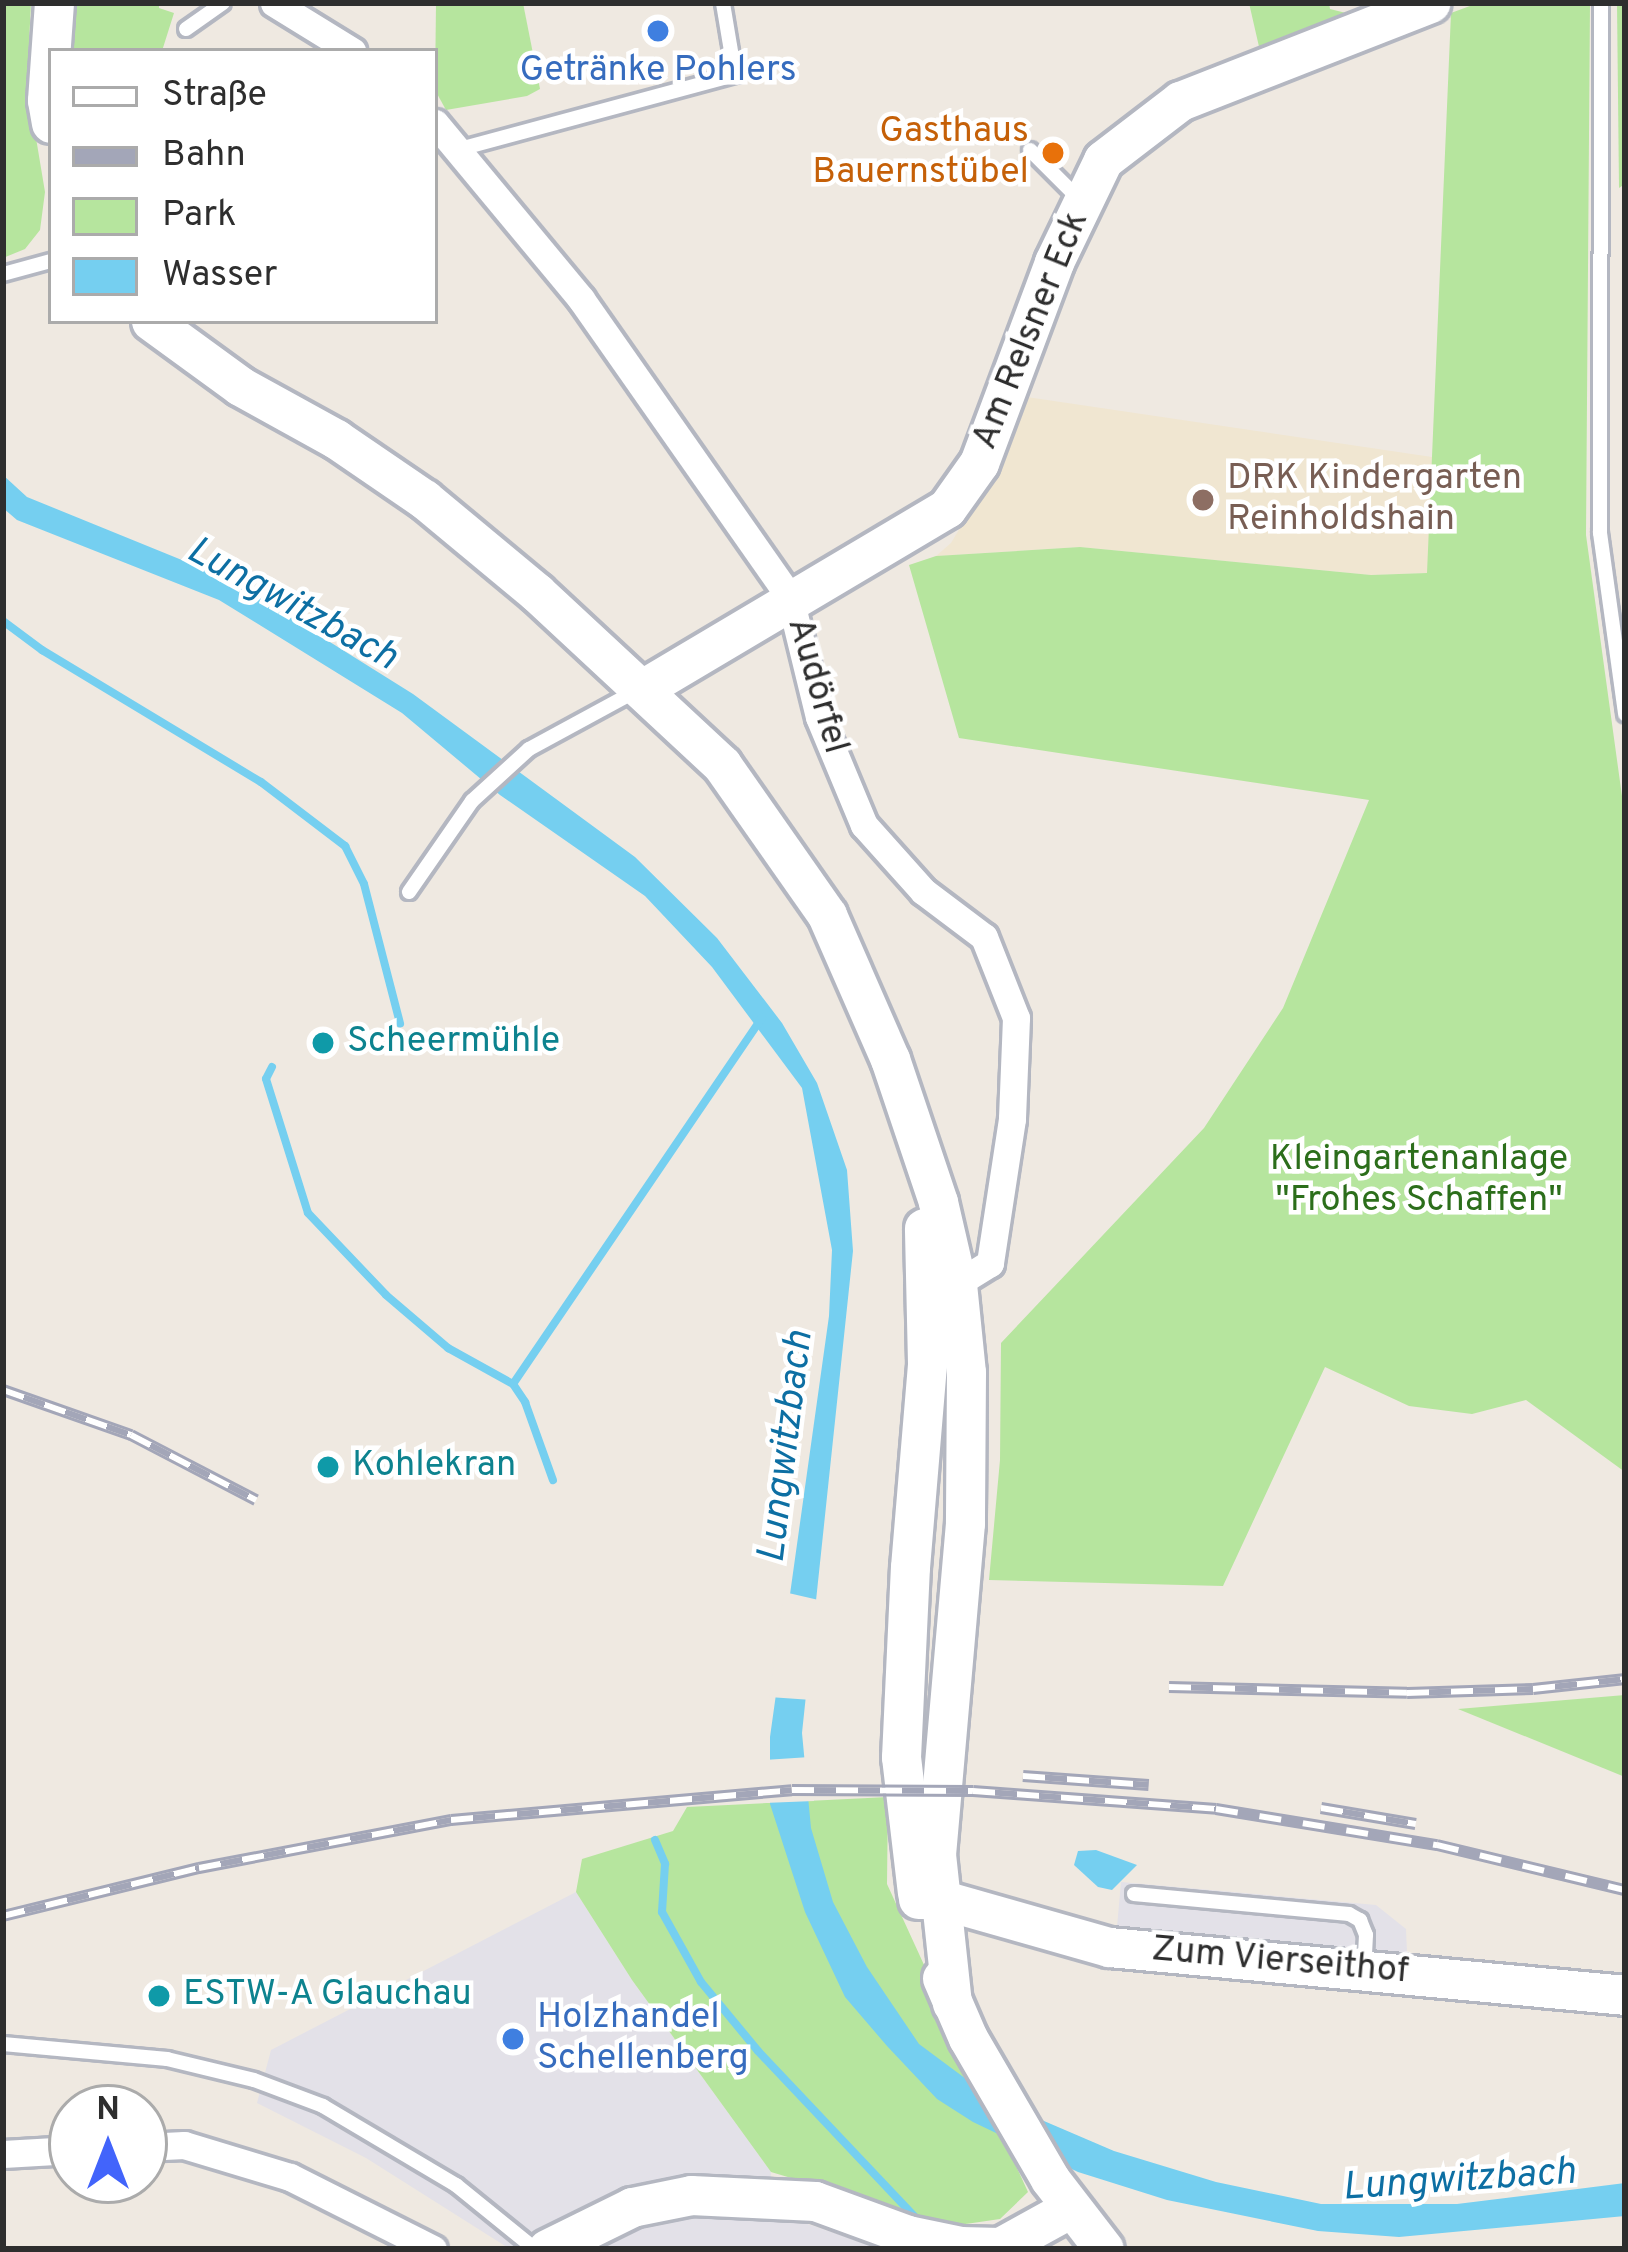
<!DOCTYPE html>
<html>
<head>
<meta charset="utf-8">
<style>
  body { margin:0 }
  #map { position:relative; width:1628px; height:2252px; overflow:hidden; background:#efe9e1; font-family:Overpass,sans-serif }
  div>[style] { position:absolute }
  .industrial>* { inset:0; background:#e3e1e8 }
  .education>* { inset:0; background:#f0e6d1 }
  .green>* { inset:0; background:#b6e59e }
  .water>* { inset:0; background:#75cff0 }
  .pier>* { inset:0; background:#efe9e1 }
  .stream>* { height:8px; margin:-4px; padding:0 4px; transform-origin:4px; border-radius:4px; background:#75cff0 }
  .roads { filter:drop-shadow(3px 0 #b4b7c1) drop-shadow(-3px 0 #b4b7c1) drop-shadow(0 3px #b4b7c1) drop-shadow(0 -3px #b4b7c1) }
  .lane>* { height:14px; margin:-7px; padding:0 7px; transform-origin:7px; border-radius:7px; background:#fff }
  .street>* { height:27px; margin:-13.5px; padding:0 13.5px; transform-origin:13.5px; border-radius:13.5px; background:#fff }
  .secondary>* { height:39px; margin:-19.5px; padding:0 19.5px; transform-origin:19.5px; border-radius:19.5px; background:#fff }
  .rail>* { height:12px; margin-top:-6px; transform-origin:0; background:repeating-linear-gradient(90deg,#fff 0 22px,#a3a6b8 0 44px); box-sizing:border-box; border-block:3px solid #a3a6b8 }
  .dots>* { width:33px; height:33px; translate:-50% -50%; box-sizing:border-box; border:6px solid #fff; border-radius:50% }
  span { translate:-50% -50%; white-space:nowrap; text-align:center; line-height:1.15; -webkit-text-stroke:9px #fff; paint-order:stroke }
  .shop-label { font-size:36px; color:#366cbe }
  .left { translate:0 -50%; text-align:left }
  .food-label { font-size:36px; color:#c56008 }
  .right { translate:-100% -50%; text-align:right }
  .street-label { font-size:36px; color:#2e2e2e }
  .education-label { font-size:36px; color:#785e54 }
  .culture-label { font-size:36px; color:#0d838f }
  .park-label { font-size:36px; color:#2c6e1b }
  .water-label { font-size:39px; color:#0d6fa3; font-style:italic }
  .frame { position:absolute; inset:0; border:6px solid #2e2e2e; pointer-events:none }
  .legend { position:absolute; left:48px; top:48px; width:390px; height:276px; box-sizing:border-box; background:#fff; border:3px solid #ababab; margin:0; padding:15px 21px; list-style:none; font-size:36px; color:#2e2e2e }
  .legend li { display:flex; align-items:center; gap:24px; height:60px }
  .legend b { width:60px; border:3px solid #ababab }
  .north { position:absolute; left:48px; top:2084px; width:120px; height:120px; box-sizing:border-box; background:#fff; border:3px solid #ababab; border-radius:50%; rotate:0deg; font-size:33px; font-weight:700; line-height:48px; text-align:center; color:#2e2e2e }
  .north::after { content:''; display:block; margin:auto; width:42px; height:54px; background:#4264fb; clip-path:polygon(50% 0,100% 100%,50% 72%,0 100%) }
</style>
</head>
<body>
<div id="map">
  <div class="industrial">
    <i style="clip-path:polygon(1121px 1882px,1376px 1905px,1406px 1929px,1407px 1953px,1117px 1927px)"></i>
    <i style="clip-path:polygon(576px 1892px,632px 1980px,771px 2172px,769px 2211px,882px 2249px,510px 2249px,366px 2158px,257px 2103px,271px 2050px)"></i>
  </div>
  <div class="education">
    <i style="clip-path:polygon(1020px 396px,1432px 457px,1428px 573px,1371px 575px,1080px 547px,936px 556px,951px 543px,1003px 456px)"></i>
  </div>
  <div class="green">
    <i style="clip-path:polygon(3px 3px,31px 3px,27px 84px,45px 192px,40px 230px,25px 249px,3px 258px)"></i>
    <i style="clip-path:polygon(73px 3px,159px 3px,159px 8px,174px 13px,162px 51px,70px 51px)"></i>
    <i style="clip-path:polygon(436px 3px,523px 3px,540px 89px,527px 96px,446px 110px,435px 90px)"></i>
    <i style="clip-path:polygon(1249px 3px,1329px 3px,1330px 9px,1346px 13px,1260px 51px)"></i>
    <i style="clip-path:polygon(1478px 3px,1590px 3px,1586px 535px,1625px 818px,1625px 1472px,1526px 1400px,1472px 1414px,1409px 1406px,1325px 1367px,1223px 1586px,989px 1580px,1000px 1460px,1001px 1343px,1204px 1128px,1283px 1008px,1369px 800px,959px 738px,909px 565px,936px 556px,1080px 547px,1371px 575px,1427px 573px,1451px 13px)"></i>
    <i style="clip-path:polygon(1617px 3px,1625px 3px,1625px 184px,1619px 188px)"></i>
    <i style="clip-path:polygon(1625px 1695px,1625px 1777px,1458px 1709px)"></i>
    <i style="clip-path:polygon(888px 1797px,887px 1884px,1028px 2192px,1000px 2219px,952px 2226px,771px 2172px,632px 1980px,576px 1892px,582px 1859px,673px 1831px,687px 1807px)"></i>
  </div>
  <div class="water">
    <i style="clip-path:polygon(3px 475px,27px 497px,231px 580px,413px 694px,635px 857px,717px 938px,782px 1023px,817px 1083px,847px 1170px,853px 1251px,802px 1733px,811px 1828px,833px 1902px,867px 1967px,919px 2044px,993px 2099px,1114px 2151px,1216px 2182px,1321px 2204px,1457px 2204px,1625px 2183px,1625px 2216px,1399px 2237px,1318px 2231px,1167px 2200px,1078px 2172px,973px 2122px,937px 2099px,887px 2046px,845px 1997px,805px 1912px,770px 1804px,770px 1737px,829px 1316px,832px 1250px,802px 1088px,712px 967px,645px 896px,500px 795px,402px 713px,219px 600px,17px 520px,3px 508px)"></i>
    <i style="clip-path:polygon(1096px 1850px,1137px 1865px,1112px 1890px,1098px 1887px,1074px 1865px,1078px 1851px)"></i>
  </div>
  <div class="pier">
    <i style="clip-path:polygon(784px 1592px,823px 1601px,812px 1700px,769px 1697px)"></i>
    <i style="clip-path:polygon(810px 1757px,814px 1801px,764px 1803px,764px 1760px)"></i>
  </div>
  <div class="stream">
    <i style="left:3px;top:621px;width:49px;rotate:36.6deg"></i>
    <i style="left:42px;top:650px;width:256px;rotate:31.1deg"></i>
    <i style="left:261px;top:782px;width:106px;rotate:37.3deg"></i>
    <i style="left:345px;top:846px;width:42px;rotate:63.4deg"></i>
    <i style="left:364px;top:884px;width:144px;rotate:75.5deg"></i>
    <i style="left:272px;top:1067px;width:13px;rotate:117deg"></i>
    <i style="left:266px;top:1079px;width:140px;rotate:72.6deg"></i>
    <i style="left:308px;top:1213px;width:113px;rotate:46.4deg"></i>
    <i style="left:386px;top:1295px;width:82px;rotate:40.5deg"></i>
    <i style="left:448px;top:1348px;width:74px;rotate:29deg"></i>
    <i style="left:513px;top:1384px;width:22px;rotate:56deg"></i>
    <i style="left:525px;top:1402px;width:83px;rotate:70.3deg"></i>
    <i style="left:513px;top:1384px;width:443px;rotate:-55.8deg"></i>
    <i style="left:655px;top:1840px;width:26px;rotate:67deg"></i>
    <i style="left:665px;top:1864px;width:48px;rotate:93.6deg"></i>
    <i style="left:662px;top:1912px;width:80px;rotate:60.9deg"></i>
    <i style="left:701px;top:1982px;width:89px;rotate:50.4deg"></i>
    <i style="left:758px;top:2051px;width:234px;rotate:46.6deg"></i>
  </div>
  <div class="roads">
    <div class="lane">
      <i style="left:1601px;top:3px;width:530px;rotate:90.11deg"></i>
      <i style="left:1600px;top:533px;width:183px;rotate:82.1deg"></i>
      <i style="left:186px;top:29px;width:45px;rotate:-35.1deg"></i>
      <i style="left:460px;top:149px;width:285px;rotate:-15.1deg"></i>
      <i style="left:735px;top:75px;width:73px;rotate:-99.5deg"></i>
      <i style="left:1030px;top:150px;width:72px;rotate:45deg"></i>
      <i style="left:3px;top:274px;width:50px;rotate:-15.2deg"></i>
      <i style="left:409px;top:892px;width:111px;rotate:-55.3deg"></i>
      <i style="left:472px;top:801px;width:77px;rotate:-42.4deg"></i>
      <i style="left:529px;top:749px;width:119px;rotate:-28.5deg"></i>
      <i style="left:1134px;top:1894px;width:216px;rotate:5.3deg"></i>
      <i style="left:1349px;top:1914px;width:13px;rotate:29deg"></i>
      <i style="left:1360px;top:1920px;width:16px;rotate:68deg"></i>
      <i style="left:1366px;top:1935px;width:34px;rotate:93deg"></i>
      <i style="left:3px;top:2044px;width:165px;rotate:5.2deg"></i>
      <i style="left:167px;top:2059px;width:89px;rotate:13.6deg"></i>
      <i style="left:254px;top:2080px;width:74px;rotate:20.6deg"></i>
      <i style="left:323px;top:2106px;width:155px;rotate:30.7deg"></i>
      <i style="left:456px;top:2185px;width:102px;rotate:39deg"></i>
    </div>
    <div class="street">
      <i style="left:274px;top:3px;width:92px;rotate:31.6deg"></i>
      <i style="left:435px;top:123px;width:229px;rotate:50.3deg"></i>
      <i style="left:581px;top:299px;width:365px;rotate:55deg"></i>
      <i style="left:790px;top:598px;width:122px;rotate:76.3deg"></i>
      <i style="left:819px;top:717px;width:117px;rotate:67.4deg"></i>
      <i style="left:864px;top:825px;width:89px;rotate:48.2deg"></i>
      <i style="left:923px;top:891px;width:76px;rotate:37deg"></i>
      <i style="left:984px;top:937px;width:87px;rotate:68.4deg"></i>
      <i style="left:1016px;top:1018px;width:101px;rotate:92.3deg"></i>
      <i style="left:1012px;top:1119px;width:146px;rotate:98.7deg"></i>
      <i style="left:990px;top:1263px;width:39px;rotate:148deg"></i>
      <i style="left:144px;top:2147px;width:40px;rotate:-2.9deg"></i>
      <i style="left:184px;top:2145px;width:111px;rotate:16.8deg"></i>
      <i style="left:290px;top:2177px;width:160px;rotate:26.7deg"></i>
      <i style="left:3px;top:2154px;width:69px;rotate:-3.3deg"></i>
    </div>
    <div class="secondary">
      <i style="left:51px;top:123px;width:23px;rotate:-100deg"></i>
      <i style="left:47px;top:100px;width:97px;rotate:-85.9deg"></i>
      <i style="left:151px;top:321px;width:110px;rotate:36.1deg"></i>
      <i style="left:240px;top:386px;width:110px;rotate:28.9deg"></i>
      <i style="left:336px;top:439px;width:107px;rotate:34.3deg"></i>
      <i style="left:424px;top:499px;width:146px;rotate:39.7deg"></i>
      <i style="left:536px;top:592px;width:254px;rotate:42.9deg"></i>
      <i style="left:722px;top:765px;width:183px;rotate:55deg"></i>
      <i style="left:827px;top:915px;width:157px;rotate:66.4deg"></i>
      <i style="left:890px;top:1059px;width:151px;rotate:71.4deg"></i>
      <i style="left:938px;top:1202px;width:84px;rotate:77deg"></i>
      <i style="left:957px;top:1284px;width:88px;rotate:84.2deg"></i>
      <i style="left:966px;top:1372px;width:151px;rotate:90.4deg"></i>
      <i style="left:965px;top:1523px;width:332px;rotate:95deg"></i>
      <i style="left:936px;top:1854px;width:150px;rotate:83.9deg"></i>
      <i style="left:644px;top:688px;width:352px;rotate:-30.7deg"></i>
      <i style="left:947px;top:508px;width:55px;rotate:-54.6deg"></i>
      <i style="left:979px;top:463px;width:215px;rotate:-69.5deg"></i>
      <i style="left:1054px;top:262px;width:113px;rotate:-64.3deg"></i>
      <i style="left:1103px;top:160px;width:97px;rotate:-37.5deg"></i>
      <i style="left:1180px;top:101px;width:269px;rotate:-21.4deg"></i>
      <i style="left:917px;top:1893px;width:137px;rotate:-96.7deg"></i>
      <i style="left:901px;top:1757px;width:190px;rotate:-87.3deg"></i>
      <i style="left:910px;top:1567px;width:205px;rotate:-85.2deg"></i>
      <i style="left:927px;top:1363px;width:135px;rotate:-91.3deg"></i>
      <i style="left:918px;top:1899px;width:22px"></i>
      <i style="left:940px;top:1899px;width:176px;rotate:15.9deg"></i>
      <i style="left:1109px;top:1947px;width:518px;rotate:5.31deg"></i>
      <i style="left:942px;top:1978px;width:65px;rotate:66.6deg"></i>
      <i style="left:968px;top:2038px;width:163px;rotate:59.8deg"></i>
      <i style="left:1050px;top:2179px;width:88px;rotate:52.4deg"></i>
      <i style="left:547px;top:2249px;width:95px;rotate:-26.3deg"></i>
      <i style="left:632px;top:2207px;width:60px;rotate:-11.5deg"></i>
      <i style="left:691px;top:2195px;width:124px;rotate:2.8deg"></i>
      <i style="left:815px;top:2201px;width:99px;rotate:20.1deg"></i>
      <i style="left:908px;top:2235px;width:53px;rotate:11.9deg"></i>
      <i style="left:960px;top:2246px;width:40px;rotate:1.4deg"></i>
      <i style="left:1000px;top:2247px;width:79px;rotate:-28.8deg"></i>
    </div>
  </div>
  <div class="rail">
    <i style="left:3px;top:1390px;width:136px;rotate:19.4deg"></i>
    <i style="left:131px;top:1435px;width:141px;rotate:27.5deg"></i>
    <i style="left:1169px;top:1687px;width:238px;rotate:1.4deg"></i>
    <i style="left:1407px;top:1693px;width:126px;rotate:-1.8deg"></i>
    <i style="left:1533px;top:1689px;width:93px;rotate:-6.2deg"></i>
    <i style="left:1023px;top:1776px;width:126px;rotate:4.1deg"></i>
    <i style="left:1321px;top:1808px;width:96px;rotate:9.6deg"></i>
    <i style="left:3px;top:1916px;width:202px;rotate:-13.8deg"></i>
    <i style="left:199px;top:1868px;width:257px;rotate:-10.8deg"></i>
    <i style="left:451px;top:1820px;width:342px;rotate:-5deg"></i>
    <i style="left:792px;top:1790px;width:181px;rotate:0.3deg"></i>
    <i style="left:973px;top:1791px;width:244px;rotate:4.2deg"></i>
    <i style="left:1216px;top:1809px;width:224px;rotate:9.3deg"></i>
    <i style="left:1437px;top:1845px;width:193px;rotate:13.5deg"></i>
  </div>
  <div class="dots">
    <i style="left:658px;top:31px;background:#3f7fe0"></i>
    <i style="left:1053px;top:153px;background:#e8710a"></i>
    <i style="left:1203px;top:500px;background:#8d6e63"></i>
    <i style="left:323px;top:1043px;background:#0f9aa8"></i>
    <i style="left:328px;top:1467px;background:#0f9aa8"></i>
    <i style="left:159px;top:1996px;background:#0f9aa8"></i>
    <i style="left:513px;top:2039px;background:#3f7fe0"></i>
  </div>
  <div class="shop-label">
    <span style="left:658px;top:72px">Getränke Pohlers</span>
    <span class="left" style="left:537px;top:2039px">Holzhandel<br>Schellenberg</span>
  </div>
  <div class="food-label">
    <span class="right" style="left:1029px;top:153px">Gasthaus<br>Bauernstübel</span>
  </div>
  <div class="street-label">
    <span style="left:1032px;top:331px;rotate:-68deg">Am Relsner Eck</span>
    <span style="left:816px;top:686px;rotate:74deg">Audörfel</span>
    <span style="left:1280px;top:1962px;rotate:5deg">Zum Vierseithof</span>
  </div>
  <div class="education-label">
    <span class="left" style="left:1227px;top:500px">DRK Kindergarten<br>Reinholdshain</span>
  </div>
  <div class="culture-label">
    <span class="left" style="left:347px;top:1043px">Scheermühle</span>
    <span class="left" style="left:352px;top:1467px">Kohlekran</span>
    <span class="left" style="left:183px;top:1996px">ESTW-A Glauchau</span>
  </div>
  <div class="park-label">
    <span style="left:1419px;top:1181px">Kleingartenanlage<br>"Frohes Schaffen"</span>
  </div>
  <div class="water-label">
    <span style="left:291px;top:606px;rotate:29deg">Lungwitzbach</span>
    <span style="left:788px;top:1447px;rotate:-83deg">Lungwitzbach</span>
    <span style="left:1459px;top:2182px;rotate:-4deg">Lungwitzbach</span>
  </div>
  <div class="frame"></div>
  <ul class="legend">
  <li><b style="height:15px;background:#fff"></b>Straße</li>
  <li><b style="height:15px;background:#a3a6b8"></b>Bahn</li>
  <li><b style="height:33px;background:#b6e59e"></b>Park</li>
  <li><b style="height:33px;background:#75cff0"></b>Wasser</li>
  </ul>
  <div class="north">N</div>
</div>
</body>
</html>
